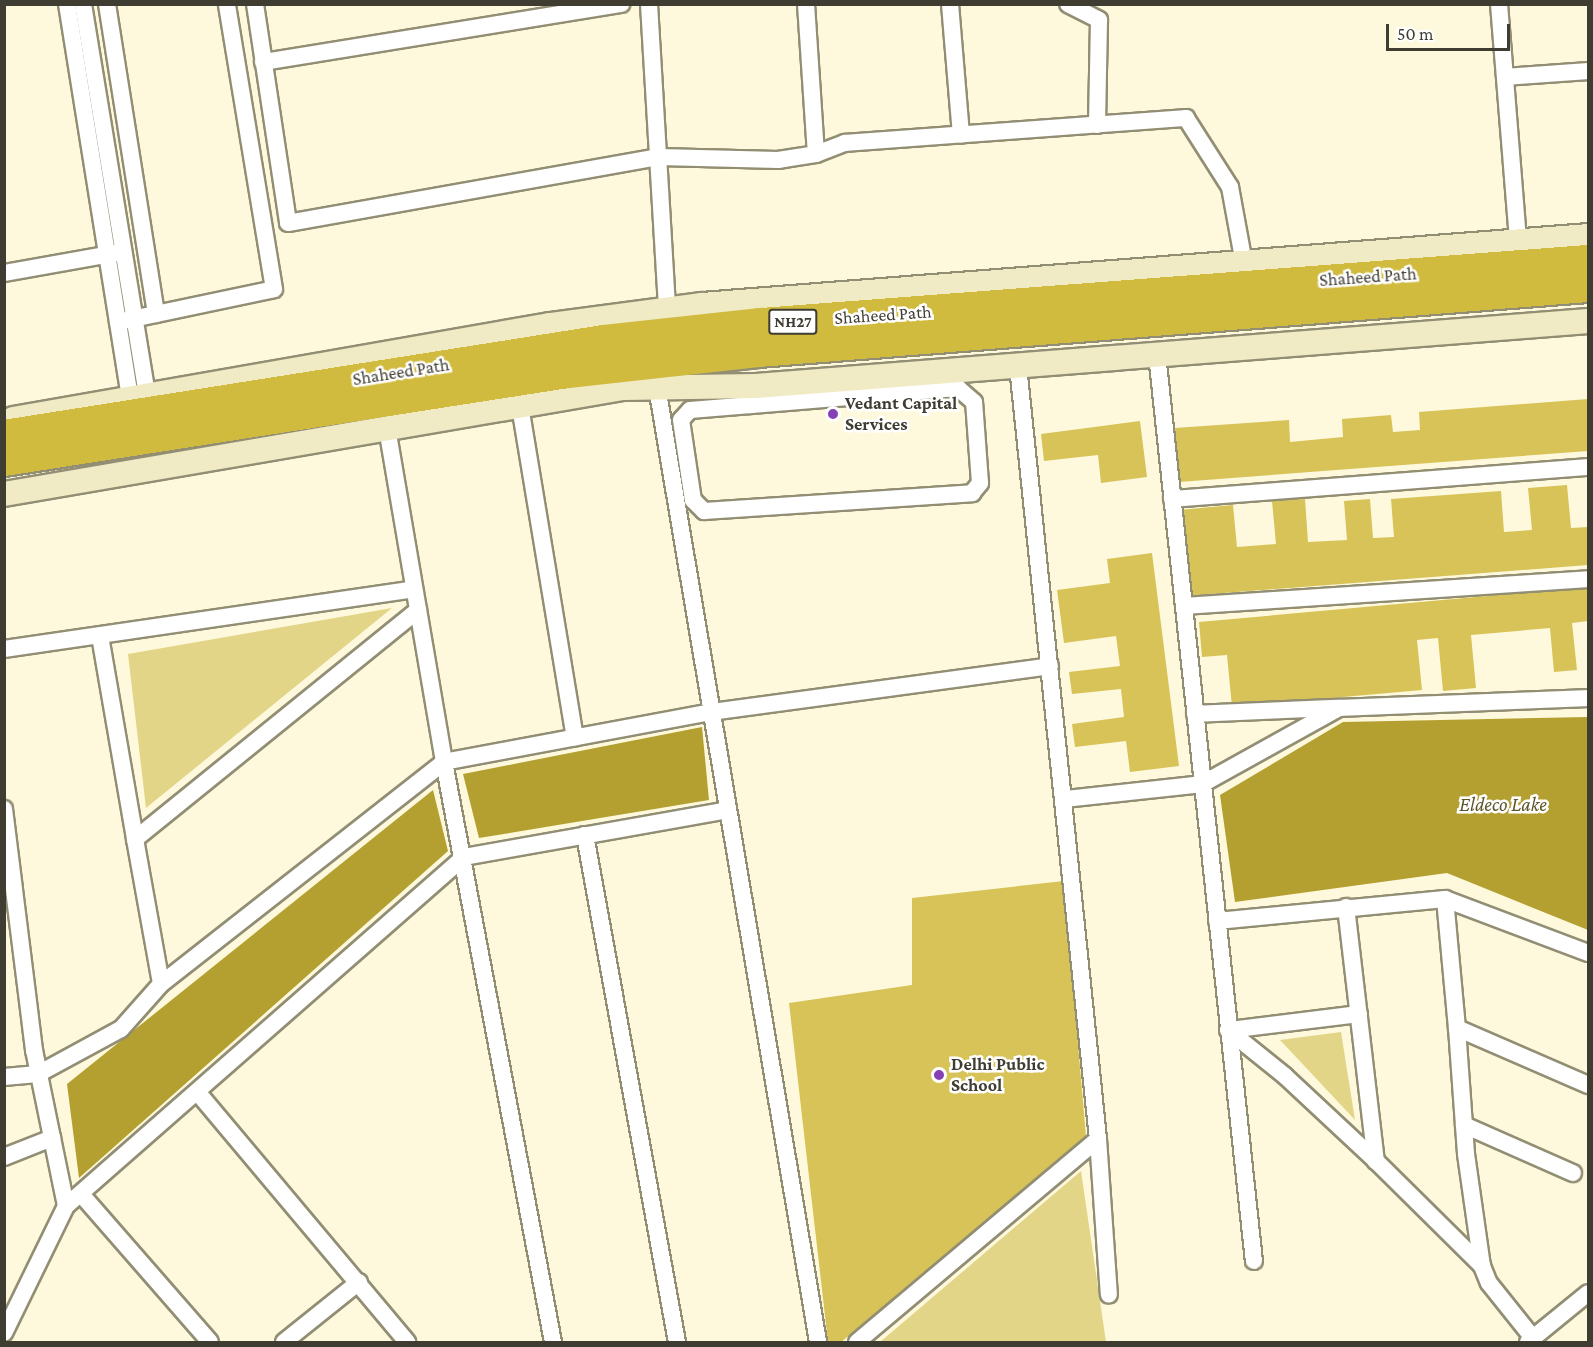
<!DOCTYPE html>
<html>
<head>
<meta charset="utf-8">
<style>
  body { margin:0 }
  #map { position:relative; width:1593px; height:1347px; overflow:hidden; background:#fef9dd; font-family:"Crimson Pro",serif }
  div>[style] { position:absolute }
  .green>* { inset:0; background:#e3d587 }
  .water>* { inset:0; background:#b4a030 }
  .building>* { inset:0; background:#d7c357 }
  .roads { filter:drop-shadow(2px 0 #928e74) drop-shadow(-2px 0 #928e74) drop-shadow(0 2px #928e74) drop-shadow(0 -2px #928e74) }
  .street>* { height:16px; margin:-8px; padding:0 8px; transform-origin:8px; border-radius:8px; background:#fff }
  .secondary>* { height:24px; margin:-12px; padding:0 12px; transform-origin:12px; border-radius:12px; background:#f1ebc5 }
  .highway>* { height:32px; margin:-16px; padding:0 16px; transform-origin:16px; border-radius:16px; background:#d1bb3f }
  .dots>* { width:16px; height:16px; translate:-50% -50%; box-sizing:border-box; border:3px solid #fff; border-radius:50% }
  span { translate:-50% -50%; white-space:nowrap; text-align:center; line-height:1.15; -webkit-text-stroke:5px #fff; paint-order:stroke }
  .shield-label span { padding:2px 4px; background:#fff; border:2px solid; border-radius:4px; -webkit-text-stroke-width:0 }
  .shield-label { font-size:16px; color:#3f3d32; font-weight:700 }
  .street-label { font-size:18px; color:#3f3d32 }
  .poi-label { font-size:18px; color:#3f3d32; font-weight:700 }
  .left { translate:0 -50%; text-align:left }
  .water-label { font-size:20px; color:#5e562a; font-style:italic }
  .frame { position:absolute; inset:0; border:6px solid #3f3d32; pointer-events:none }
  .scale { position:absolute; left:1386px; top:24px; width:124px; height:27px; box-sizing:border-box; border:3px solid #3f3d32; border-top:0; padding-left:8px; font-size:18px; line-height:21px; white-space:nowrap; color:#3f3d32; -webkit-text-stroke:4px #fff; paint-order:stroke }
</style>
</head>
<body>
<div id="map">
  <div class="green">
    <i style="clip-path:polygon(392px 608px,146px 808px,128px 654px)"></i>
    <i style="clip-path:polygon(1341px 1032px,1355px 1120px,1280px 1040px)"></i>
    <i style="clip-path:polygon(1081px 1171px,1106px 1342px,880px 1342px)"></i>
  </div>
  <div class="water">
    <i style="clip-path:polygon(1588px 717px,1588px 930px,1447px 873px,1235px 902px,1220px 795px,1343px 722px)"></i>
    <i style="clip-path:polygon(702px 727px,709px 800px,479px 838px,463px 774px)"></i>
    <i style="clip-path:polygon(433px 790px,448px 851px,79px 1178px,67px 1084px)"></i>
  </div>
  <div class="building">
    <i style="clip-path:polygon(1588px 399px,1588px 451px,1179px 482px,1175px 428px,1289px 420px,1290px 442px,1343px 437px,1342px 419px,1391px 415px,1393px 432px,1420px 430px,1419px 412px)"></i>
    <i style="clip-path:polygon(1140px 421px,1147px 477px,1101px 483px,1098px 455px,1044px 461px,1041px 434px)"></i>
    <i style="clip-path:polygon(1567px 485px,1571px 528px,1588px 527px,1588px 565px,1186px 596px,1179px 510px,1233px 505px,1237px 547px,1276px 544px,1272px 501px,1305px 499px,1308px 542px,1347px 540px,1344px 501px,1370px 499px,1373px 538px,1394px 537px,1391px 499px,1501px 491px,1504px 532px,1532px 530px,1528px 488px)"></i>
    <i style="clip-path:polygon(1152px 553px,1179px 766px,1130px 772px,1126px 741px,1075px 747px,1072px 724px,1124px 717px,1121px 689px,1072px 694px,1069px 672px,1120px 666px,1116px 636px,1064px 643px,1057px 590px,1110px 583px,1107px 559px)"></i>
    <i style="clip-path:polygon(1588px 587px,1588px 621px,1572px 623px,1577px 670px,1554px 672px,1550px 628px,1471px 635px,1476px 688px,1443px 691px,1438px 638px,1417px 640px,1422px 690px,1232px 707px,1227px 655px,1202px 657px,1199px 622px)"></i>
    <i style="clip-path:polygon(1064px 881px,1087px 1148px,841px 1342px,828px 1342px,789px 1003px,912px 985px,912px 898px)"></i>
  </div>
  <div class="roads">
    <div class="street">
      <i style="left:67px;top:4px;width:400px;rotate:80.9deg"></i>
      <i style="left:83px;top:4px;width:397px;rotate:80.7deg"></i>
      <i style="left:107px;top:4px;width:314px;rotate:81deg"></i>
      <i style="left:255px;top:4px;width:221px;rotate:81.4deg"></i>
      <i style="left:288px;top:223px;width:377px;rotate:-10.1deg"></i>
      <i style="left:659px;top:157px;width:119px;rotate:1.4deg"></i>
      <i style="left:778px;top:160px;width:38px;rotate:-9deg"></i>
      <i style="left:816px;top:154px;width:31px;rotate:-21deg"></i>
      <i style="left:845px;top:143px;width:342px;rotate:-4.2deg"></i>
      <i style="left:1186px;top:118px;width:82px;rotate:57.5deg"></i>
      <i style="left:1230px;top:187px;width:77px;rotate:79.6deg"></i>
      <i style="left:649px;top:4px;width:307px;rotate:86.6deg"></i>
      <i style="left:806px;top:4px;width:150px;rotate:86.2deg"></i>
      <i style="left:950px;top:4px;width:131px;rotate:85.2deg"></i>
      <i style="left:1068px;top:4px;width:35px;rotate:27deg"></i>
      <i style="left:1099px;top:20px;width:105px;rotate:91.1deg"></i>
      <i style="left:1499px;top:4px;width:239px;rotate:85.4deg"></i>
      <i style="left:263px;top:62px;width:363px;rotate:-9.2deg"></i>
      <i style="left:1505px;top:77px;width:83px;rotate:-4.1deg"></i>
      <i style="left:4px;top:273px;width:114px;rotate:-10.1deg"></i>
      <i style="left:118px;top:322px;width:159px;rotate:-11.9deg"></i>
      <i style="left:274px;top:289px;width:289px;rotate:-99.4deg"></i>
      <i style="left:1157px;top:354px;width:912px;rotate:83.9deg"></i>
      <i style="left:1018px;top:366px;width:777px;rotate:84.09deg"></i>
      <i style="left:1098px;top:1139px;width:156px;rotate:86deg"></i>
      <i style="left:749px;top:386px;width:19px;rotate:84deg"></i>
      <i style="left:751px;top:405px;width:61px;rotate:175.3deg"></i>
      <i style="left:690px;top:410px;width:13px;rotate:132deg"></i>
      <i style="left:681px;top:420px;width:81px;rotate:81.5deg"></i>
      <i style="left:693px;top:500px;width:16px;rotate:45deg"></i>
      <i style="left:704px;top:511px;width:269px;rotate:-3.8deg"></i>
      <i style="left:972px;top:493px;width:13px;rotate:-51deg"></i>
      <i style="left:980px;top:483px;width:81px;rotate:-94.2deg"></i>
      <i style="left:974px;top:402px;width:21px;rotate:-139deg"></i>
      <i style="left:958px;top:388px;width:208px;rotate:175.3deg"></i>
      <i style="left:657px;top:387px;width:968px;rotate:80.43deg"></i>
      <i style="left:520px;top:406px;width:336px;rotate:80.6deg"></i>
      <i style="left:387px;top:428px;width:339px;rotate:80.3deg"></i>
      <i style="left:444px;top:762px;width:590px;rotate:79.36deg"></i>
      <i style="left:1172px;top:499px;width:417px;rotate:-4.4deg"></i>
      <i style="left:1184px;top:606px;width:405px;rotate:-3.8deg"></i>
      <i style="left:418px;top:610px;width:364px;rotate:141deg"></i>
      <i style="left:135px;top:839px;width:147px;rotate:79.8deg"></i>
      <i style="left:161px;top:984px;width:360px;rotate:-38.1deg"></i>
      <i style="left:444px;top:762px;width:272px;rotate:-10.6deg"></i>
      <i style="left:711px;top:712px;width:342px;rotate:-7.7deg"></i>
      <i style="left:100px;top:636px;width:206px;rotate:80.2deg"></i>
      <i style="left:4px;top:649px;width:414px;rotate:-8.3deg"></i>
      <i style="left:1195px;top:714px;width:140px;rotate:-2.5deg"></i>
      <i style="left:1065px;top:799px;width:138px;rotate:-6.2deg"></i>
      <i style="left:1202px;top:784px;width:157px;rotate:-29deg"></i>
      <i style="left:1339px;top:708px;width:249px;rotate:-2.3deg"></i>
      <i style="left:4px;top:809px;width:243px;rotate:82.9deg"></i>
      <i style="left:34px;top:1050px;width:159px;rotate:78.4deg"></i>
      <i style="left:66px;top:1206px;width:141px;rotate:116deg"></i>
      <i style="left:585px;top:835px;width:515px;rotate:79.72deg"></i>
      <i style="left:1445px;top:899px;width:130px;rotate:84.7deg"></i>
      <i style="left:1457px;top:1028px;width:143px;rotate:23.5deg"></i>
      <i style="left:1346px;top:907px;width:256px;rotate:83.3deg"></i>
      <i style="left:1376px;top:1161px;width:149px;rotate:44.7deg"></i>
      <i style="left:1217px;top:921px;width:229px;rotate:-5.5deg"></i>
      <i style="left:1445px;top:899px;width:153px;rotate:20.7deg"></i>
      <i style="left:1359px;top:1014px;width:132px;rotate:173deg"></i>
      <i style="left:1228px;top:1030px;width:73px;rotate:38.9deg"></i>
      <i style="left:1285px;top:1076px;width:125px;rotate:43deg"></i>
      <i style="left:1457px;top:1028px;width:126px;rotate:85.9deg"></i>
      <i style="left:1466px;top:1154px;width:113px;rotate:81.9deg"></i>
      <i style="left:1482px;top:1266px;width:18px;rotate:68deg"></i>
      <i style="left:1489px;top:1283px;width:70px;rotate:51.3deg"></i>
      <i style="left:4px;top:1077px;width:34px;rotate:-5deg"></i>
      <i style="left:38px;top:1074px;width:94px;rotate:-28.5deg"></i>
      <i style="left:121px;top:1029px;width:60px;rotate:-48.4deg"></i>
      <i style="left:199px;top:1094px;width:324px;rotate:50deg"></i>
      <i style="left:1464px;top:1125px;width:119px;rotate:23.8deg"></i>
      <i style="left:4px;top:1157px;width:52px;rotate:-21.6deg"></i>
      <i style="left:81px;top:1194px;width:196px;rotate:48.9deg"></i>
      <i style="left:66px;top:1206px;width:529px;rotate:-41.25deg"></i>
      <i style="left:464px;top:857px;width:267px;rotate:-10.1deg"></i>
      <i style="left:284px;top:1342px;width:96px;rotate:-38.7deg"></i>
      <i style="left:857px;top:1342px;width:315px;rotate:-40.1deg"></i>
      <i style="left:1528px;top:1342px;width:77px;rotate:-39.2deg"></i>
    </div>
    <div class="secondary">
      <i style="left:13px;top:419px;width:545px;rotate:-9.93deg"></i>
      <i style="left:550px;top:325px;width:153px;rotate:-7.5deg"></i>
      <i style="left:702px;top:305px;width:889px;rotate:-4.45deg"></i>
      <i style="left:4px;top:494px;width:628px;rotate:-9.72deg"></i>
      <i style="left:623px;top:388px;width:133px;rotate:-0.9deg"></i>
      <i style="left:756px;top:386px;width:835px;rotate:-4.47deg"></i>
    </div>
    <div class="highway">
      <i style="left:4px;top:436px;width:607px;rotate:-9deg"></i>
      <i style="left:604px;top:341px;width:158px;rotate:-6.2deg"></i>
      <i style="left:761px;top:324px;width:829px;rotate:-4.36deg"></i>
      <i style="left:4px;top:460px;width:571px;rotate:-8.87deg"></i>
      <i style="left:568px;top:372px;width:191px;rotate:-6.3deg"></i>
      <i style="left:758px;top:351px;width:833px;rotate:-4.48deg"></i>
    </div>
  </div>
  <div class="dots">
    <i style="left:833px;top:414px;background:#8540b3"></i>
    <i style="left:939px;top:1075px;background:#8540b3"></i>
  </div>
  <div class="shield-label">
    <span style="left:793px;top:322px">NH27</span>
  </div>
  <div class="street-label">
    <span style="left:1368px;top:277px;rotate:-4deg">Shaheed Path</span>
    <span style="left:883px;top:315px;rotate:-4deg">Shaheed Path</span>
    <span style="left:401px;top:372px;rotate:-9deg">Shaheed Path</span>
  </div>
  <div class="poi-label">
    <span class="left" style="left:845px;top:414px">Vedant Capital<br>Services</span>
    <span class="left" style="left:951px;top:1075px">Delhi Public<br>School</span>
  </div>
  <div class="water-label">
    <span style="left:1503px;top:804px">Eldeco Lake</span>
  </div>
  <div class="frame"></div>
  <div class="scale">50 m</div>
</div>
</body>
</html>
